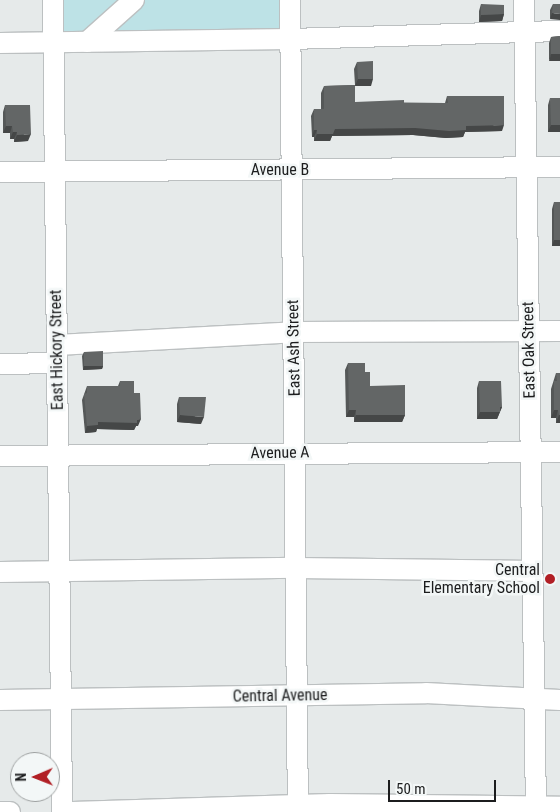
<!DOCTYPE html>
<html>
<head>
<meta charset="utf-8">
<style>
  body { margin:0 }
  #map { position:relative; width:560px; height:812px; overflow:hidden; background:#e6eaea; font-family:"Roboto Condensed",sans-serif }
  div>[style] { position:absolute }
  .green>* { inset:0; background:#bde2e6 }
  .roads { filter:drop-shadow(1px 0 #bcc0c1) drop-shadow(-1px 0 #bcc0c1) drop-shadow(0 1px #bcc0c1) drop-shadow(0 -1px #bcc0c1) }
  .minor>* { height:20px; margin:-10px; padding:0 10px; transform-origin:10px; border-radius:10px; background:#fff }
  .wall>* { inset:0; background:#555858 }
  .shaded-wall>* { inset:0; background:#454747 }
  .building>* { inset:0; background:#636666 }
  .dots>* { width:14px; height:14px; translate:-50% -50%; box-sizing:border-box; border:2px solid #f3f7f7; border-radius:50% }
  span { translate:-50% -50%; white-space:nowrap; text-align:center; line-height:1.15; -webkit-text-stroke:5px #f3f7f7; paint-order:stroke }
  .street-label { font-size:16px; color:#1c1d1e }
  .poi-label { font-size:16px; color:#1c1d1e }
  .right { translate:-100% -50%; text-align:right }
  .north { position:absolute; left:10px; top:752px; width:50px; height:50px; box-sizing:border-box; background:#f3f7f7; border:1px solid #9da0a0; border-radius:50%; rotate:269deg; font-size:14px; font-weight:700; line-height:20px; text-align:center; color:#1c1d1e }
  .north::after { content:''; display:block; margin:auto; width:18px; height:22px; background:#b11f25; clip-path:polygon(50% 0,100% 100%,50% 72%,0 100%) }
  .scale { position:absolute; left:388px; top:780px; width:108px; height:22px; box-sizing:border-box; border:2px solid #1c1d1e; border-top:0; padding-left:6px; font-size:15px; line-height:18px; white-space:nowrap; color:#1c1d1e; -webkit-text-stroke:4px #f3f7f7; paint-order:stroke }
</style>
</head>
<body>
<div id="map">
  <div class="green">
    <i style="clip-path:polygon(60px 0,280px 0,280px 35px,61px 37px)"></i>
  </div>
  <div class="roads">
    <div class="minor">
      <i style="left:53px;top:0;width:812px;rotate:89.36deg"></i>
      <i style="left:290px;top:0;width:812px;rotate:89.44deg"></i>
      <i style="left:524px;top:0;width:812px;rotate:89.15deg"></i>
      <i style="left:87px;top:42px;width:63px;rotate:-41.8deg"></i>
      <i style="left:0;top:43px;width:290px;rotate:-0.8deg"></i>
      <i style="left:290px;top:39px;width:270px;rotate:-1.7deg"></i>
      <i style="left:0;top:172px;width:560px;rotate:-0.51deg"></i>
      <i style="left:57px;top:345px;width:237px;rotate:-3.1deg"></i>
      <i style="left:294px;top:332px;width:266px;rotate:-0.2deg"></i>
      <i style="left:0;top:364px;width:57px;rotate:-1deg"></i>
      <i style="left:0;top:456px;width:560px;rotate:-0.41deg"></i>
      <i style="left:0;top:572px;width:296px;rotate:-0.8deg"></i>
      <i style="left:296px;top:568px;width:236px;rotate:0.7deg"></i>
      <i style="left:0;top:700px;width:426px;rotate:-0.9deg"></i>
      <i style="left:426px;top:693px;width:134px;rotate:3deg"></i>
      <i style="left:0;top:812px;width:10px"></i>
      <i style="left:72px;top:812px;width:258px;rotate:-1.8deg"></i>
      <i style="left:330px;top:804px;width:230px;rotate:0.7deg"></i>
    </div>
  </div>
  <div class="wall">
    <i style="clip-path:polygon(481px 4px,504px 14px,502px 21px,479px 22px,479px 11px)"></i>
    <i style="clip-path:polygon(553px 4px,560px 4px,550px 19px,550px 10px)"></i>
    <i style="clip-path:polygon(560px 36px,549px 61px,549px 43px,551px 37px)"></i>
    <i style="clip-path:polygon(357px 62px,371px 86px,355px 86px,355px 102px,445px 103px,447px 96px,502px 131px,465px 132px,463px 137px,446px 138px,413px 135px,332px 136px,330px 141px,314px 141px,314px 137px,312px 137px,311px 116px,314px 109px,321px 109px,321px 93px,324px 86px,355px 85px,354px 69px)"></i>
    <i style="clip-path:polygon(550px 98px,560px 132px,548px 132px,548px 105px)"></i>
    <i style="clip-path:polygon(5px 105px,28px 141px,14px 142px,14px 139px,10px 139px,10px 133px,3px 133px,3px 112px)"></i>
    <i style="clip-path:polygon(554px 202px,560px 202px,560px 246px,552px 246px,552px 209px)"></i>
    <i style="clip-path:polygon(84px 352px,103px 366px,102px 369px,83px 370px,82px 356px)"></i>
    <i style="clip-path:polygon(348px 363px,365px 372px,370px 386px,405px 415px,402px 422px,354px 422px,354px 417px,346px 417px,345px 370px)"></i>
    <i style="clip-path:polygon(556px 373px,560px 373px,560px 423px,556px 423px,556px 418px,551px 418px,551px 389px)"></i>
    <i style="clip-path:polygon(120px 381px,134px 393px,138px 426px,136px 426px,134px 430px,97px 429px,96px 432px,85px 433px,82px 400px,87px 386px,118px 386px)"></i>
    <i style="clip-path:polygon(479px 381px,502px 407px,497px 419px,477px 419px,477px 388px)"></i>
    <i style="clip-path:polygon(179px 397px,201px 424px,177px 422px,177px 404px)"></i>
  </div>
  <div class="shaded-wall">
    <i style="clip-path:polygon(552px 13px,560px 14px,560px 20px,550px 19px)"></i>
    <i style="clip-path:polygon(504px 14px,502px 21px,479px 22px,481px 15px)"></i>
    <i style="clip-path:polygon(551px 54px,560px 54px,560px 61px,549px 61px)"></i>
    <i style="clip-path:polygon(358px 79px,373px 79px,371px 86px,355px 86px)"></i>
    <i style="clip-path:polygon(504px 125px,502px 131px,465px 132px,463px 137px,446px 138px,413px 135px,332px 136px,330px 141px,314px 141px,317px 134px,335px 129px)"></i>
    <i style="clip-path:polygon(551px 125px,560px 125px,560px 132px,548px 132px)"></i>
    <i style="clip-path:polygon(6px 126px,12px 126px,10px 133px,3px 133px)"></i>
    <i style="clip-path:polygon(314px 130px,317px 130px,314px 137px,312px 137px)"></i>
    <i style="clip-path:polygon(13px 132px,17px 132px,14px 139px,10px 139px)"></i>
    <i style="clip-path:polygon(31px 134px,28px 141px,14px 142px,17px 135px)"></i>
    <i style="clip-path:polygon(554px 240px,560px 240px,560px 246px,552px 246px)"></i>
    <i style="clip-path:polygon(84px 366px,103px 366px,102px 369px,83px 370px)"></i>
    <i style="clip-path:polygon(500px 407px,502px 407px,497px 419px,477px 419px,480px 412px)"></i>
    <i style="clip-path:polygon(349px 410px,356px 410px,354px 417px,346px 417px)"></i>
    <i style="clip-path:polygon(554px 410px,558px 410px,556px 418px,551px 418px)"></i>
    <i style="clip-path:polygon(180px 415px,204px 417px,201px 424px,177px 422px)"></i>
    <i style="clip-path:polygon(356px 415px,405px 415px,402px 422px,354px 422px)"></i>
    <i style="clip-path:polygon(559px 415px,560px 415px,560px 423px,556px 423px)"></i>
    <i style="clip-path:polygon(141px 419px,138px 426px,136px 426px,134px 430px,97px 429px,96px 432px,85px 433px,87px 426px,98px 422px)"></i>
  </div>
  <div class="building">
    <i style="clip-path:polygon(481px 4px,504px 5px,504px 14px,481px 15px)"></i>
    <i style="clip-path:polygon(553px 4px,560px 4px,560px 14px,552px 13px)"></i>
    <i style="clip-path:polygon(560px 36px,560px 54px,551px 54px,551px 37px)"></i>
    <i style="clip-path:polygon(373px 61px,373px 79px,358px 79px,357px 62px)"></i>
    <i style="clip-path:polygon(355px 85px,355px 102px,404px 100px,404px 103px,448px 103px,447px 96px,504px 96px,504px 125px,466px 126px,466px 130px,449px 131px,415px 128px,335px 129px,333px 134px,317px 134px,317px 130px,314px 130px,314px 109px,324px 109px,324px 86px)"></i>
    <i style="clip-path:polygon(550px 98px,560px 98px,560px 125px,551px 125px)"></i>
    <i style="clip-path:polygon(5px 105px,30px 105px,31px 134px,17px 135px,17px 132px,13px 132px,12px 126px,6px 126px)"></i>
    <i style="clip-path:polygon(554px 202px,560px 202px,560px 240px,554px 240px)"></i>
    <i style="clip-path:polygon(103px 351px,103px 366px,84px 366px,84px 352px)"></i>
    <i style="clip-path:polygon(348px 363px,365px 363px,365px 372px,370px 372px,370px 386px,405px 385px,405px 415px,356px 415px,356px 410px,349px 410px)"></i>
    <i style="clip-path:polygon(556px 373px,560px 373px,560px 415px,559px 415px,558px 410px,554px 410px,554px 381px,557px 381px)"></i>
    <i style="clip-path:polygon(120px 381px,134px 381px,134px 393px,140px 393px,141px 419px,137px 419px,137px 423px,98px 422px,98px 425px,87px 426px,84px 394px,87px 393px,87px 386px,120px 386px)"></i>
    <i style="clip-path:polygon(479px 381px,501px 381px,502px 407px,500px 407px,500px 412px,480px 412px)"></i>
    <i style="clip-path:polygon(179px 397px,206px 397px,204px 417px,180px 415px)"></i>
  </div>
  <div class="dots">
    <i style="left:550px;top:579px;background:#b11f25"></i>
  </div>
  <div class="street-label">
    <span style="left:280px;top:170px">Avenue B</span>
    <span style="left:294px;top:348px;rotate:-91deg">East Ash Street</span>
    <span style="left:57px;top:350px;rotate:-91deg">East Hickory Street</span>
    <span style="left:529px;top:350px;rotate:-91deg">East Oak Street</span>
    <span style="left:280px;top:453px;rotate:-1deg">Avenue A</span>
    <span style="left:280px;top:696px;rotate:-1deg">Central Avenue</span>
  </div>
  <div class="poi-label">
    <span class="right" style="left:540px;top:579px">Central<br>Elementary School</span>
  </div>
  <div class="north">N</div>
  <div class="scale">50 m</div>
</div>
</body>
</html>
